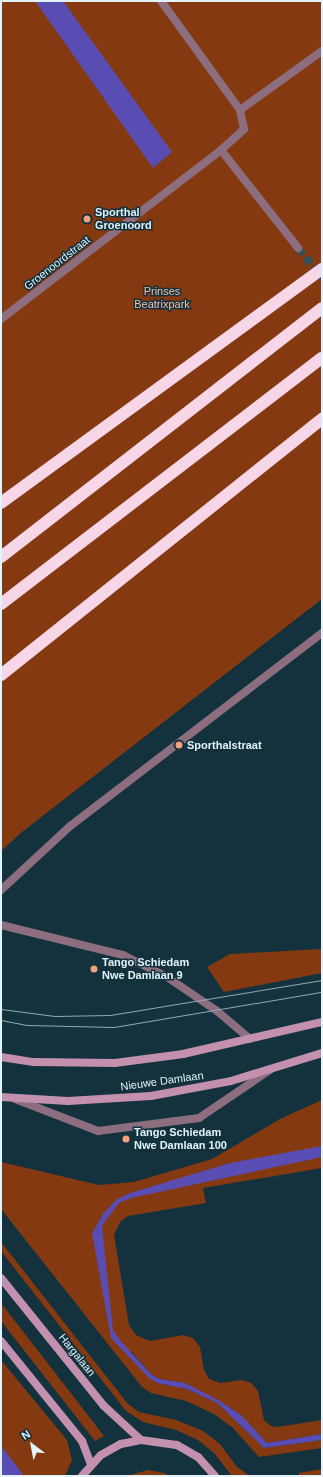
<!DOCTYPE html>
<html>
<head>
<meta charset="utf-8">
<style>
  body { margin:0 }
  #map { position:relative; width:323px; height:1477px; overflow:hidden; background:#13323d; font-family:Arial,sans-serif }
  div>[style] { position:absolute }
  .green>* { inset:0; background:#853911 }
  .water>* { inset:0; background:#594db3 }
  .minor-tunnel>* { height:8px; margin-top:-4px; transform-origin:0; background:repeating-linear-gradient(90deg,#324f5a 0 8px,transparent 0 12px) }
  .service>* { height:8px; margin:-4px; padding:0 4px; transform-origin:4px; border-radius:4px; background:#8d6e7f }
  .minor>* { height:8px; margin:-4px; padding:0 4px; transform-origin:4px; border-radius:4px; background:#8d6e7f }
  .secondary>* { height:8px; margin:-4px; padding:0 4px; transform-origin:4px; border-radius:4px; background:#c391ad }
  .motorway>* { height:12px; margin:-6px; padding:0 6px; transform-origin:6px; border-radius:6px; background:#f6d6e7 }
  .tram>* { height:1px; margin:-0.5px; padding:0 0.5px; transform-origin:0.5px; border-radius:0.5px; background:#92a8b1 }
  .dots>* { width:11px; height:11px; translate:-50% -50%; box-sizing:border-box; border:2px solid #13323d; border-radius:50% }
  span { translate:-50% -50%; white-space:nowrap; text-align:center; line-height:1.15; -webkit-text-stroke:3px #13323d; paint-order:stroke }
  .poi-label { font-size:11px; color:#e2f3fb; font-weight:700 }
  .left { translate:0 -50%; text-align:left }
  .street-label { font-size:11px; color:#e2f3fb }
  .park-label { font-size:11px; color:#f7bea5 }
  .frame { position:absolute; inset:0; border:2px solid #e2f3fb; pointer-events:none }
  .north { position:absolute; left:12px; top:1425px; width:40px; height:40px; -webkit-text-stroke:3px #13323d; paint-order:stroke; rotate:328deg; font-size:11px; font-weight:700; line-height:16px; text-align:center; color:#e2f3fb }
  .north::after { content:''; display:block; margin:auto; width:14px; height:18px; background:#e2f3fb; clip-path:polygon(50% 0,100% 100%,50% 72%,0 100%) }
</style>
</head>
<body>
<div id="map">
  <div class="green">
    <i style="clip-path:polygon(1px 1px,322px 1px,322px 599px,22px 832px,1px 851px)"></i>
    <i style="clip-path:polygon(322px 949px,322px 973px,224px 992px,207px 967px,230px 954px)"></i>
    <i style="clip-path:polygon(322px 1100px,322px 1168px,203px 1188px,206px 1203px,128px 1216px,120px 1222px,114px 1235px,129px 1325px,136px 1335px,150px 1341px,183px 1335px,193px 1338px,200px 1347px,204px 1370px,209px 1379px,220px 1383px,242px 1380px,251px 1383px,258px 1391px,264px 1420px,271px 1426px,278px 1427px,322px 1420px,322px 1434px,267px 1443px,231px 1408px,185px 1383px,160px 1379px,152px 1375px,132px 1352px,125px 1351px,157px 1383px,187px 1389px,217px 1403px,264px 1448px,322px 1440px,322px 1448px,259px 1457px,233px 1428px,214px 1414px,186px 1401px,151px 1393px,142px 1387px,1px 1209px,1px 1162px,99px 1185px,134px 1182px,212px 1159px,282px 1118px)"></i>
    <i style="clip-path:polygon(1px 1242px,128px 1404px,139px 1412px,176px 1420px,203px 1431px,220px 1444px,237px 1467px,250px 1476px,232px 1476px,214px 1453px,198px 1440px,176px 1430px,143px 1422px,126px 1411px,1px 1251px)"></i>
    <i style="clip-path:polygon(1px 1303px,104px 1436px,95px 1441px,1px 1321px)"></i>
    <i style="clip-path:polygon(1px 1360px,67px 1440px,72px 1460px,65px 1476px,22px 1476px,1px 1446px)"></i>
    <i style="clip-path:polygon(322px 1469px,322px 1476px,299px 1476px,299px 1473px)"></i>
    <i style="clip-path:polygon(148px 1470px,164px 1473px,170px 1476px,127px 1476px)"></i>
  </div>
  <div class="water">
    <i style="clip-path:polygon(35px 1px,63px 1px,172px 152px,153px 168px)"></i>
    <i style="clip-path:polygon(322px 1146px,322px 1157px,131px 1198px,119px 1203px,102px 1226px,113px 1330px,119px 1339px,152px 1375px,160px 1379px,185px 1383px,220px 1401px,242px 1416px,267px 1443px,322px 1434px,322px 1440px,264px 1448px,217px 1403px,187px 1389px,157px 1383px,149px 1378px,111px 1338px,92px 1233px,103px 1214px,117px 1199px,130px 1193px,230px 1163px)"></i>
    <i style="clip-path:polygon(1px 1446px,22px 1473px,22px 1476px,1px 1476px)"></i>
  </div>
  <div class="minor-tunnel">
    <i style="left:298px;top:248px;width:38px;rotate:51deg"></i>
  </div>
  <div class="service">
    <i style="left:240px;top:110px;width:101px;rotate:-35.7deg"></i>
    <i style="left:1px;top:925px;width:126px;rotate:13.8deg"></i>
    <i style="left:123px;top:955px;width:49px;rotate:26.6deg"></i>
    <i style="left:167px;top:977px;width:60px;rotate:34.2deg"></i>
    <i style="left:217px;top:1011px;width:43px;rotate:40.3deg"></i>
    <i style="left:15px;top:1099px;width:89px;rotate:21.1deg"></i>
    <i style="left:98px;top:1131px;width:102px;rotate:-7.3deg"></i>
    <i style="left:199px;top:1118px;width:86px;rotate:-34.1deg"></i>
  </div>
  <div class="minor">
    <i style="left:221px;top:150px;width:125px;rotate:51.8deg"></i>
    <i style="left:1px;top:319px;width:277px;rotate:-37.5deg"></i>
    <i style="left:221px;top:150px;width:31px;rotate:-42deg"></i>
    <i style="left:244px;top:129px;width:19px;rotate:-102deg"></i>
    <i style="left:240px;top:110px;width:135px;rotate:-125.9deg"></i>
    <i style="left:1px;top:890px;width:93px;rotate:-42.8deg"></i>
    <i style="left:69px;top:827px;width:319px;rotate:-37.5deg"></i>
  </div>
  <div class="secondary">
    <i style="left:1px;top:1057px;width:33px;rotate:9deg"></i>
    <i style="left:34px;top:1062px;width:81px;rotate:0.7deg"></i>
    <i style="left:115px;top:1063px;width:69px;rotate:-7.5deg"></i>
    <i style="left:183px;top:1054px;width:143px;rotate:-13deg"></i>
    <i style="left:1px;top:1097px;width:67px;rotate:3.4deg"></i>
    <i style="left:68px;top:1101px;width:83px;rotate:-3.4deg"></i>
    <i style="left:151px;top:1096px;width:81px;rotate:-10.6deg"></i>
    <i style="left:231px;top:1081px;width:95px;rotate:-17.1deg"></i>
    <i style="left:1px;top:1278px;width:164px;rotate:51.2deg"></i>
    <i style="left:104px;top:1406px;width:50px;rotate:42.6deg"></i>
    <i style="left:1px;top:1341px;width:129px;rotate:51deg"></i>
    <i style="left:82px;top:1441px;width:25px;rotate:69deg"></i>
    <i style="left:82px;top:1476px;width:28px;rotate:-48deg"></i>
    <i style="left:101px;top:1455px;width:23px;rotate:-29deg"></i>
    <i style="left:121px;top:1444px;width:20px;rotate:-11deg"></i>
    <i style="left:141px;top:1440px;width:36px;rotate:8deg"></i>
    <i style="left:177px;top:1445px;width:24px;rotate:30deg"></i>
    <i style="left:198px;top:1457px;width:25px;rotate:48deg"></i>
  </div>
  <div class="motorway">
    <i style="left:1px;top:503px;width:397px;rotate:-36.1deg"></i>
    <i style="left:1px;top:557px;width:406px;rotate:-37.8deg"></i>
    <i style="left:1px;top:604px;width:404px;rotate:-37.5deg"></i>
    <i style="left:1px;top:675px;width:411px;rotate:-38.6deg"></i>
  </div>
  <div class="tram">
    <i style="left:1px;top:1009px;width:54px;rotate:7.4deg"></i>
    <i style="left:55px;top:1016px;width:55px;rotate:-1deg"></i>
    <i style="left:110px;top:1015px;width:215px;rotate:-9.4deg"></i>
    <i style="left:1px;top:1020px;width:26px;rotate:11deg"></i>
    <i style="left:27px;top:1025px;width:87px;rotate:1.3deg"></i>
    <i style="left:114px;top:1027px;width:211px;rotate:-9.6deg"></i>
  </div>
  <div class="dots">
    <i style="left:87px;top:219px;background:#f1a17d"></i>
    <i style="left:179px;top:745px;background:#f1a17d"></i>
    <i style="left:94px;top:969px;background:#f1a17d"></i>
    <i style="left:126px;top:1139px;background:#f1a17d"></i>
  </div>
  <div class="poi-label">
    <span class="left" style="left:95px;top:219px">Sporthal<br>Groenoord</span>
    <span class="left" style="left:187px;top:745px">Sporthalstraat</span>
    <span class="left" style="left:102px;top:969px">Tango Schiedam<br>Nwe Damlaan 9</span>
    <span class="left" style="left:134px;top:1139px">Tango Schiedam<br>Nwe Damlaan 100</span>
  </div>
  <div class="street-label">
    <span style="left:57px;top:263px;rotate:-38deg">Groenoordstraat</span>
    <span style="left:162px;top:1081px;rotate:-8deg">Nieuwe Damlaan</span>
    <span style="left:77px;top:1355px;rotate:51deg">Hargalaan</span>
  </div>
  <div class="park-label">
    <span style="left:162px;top:298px">Prinses<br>Beatrixpark</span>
  </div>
  <div class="frame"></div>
  <div class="north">N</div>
</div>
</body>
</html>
